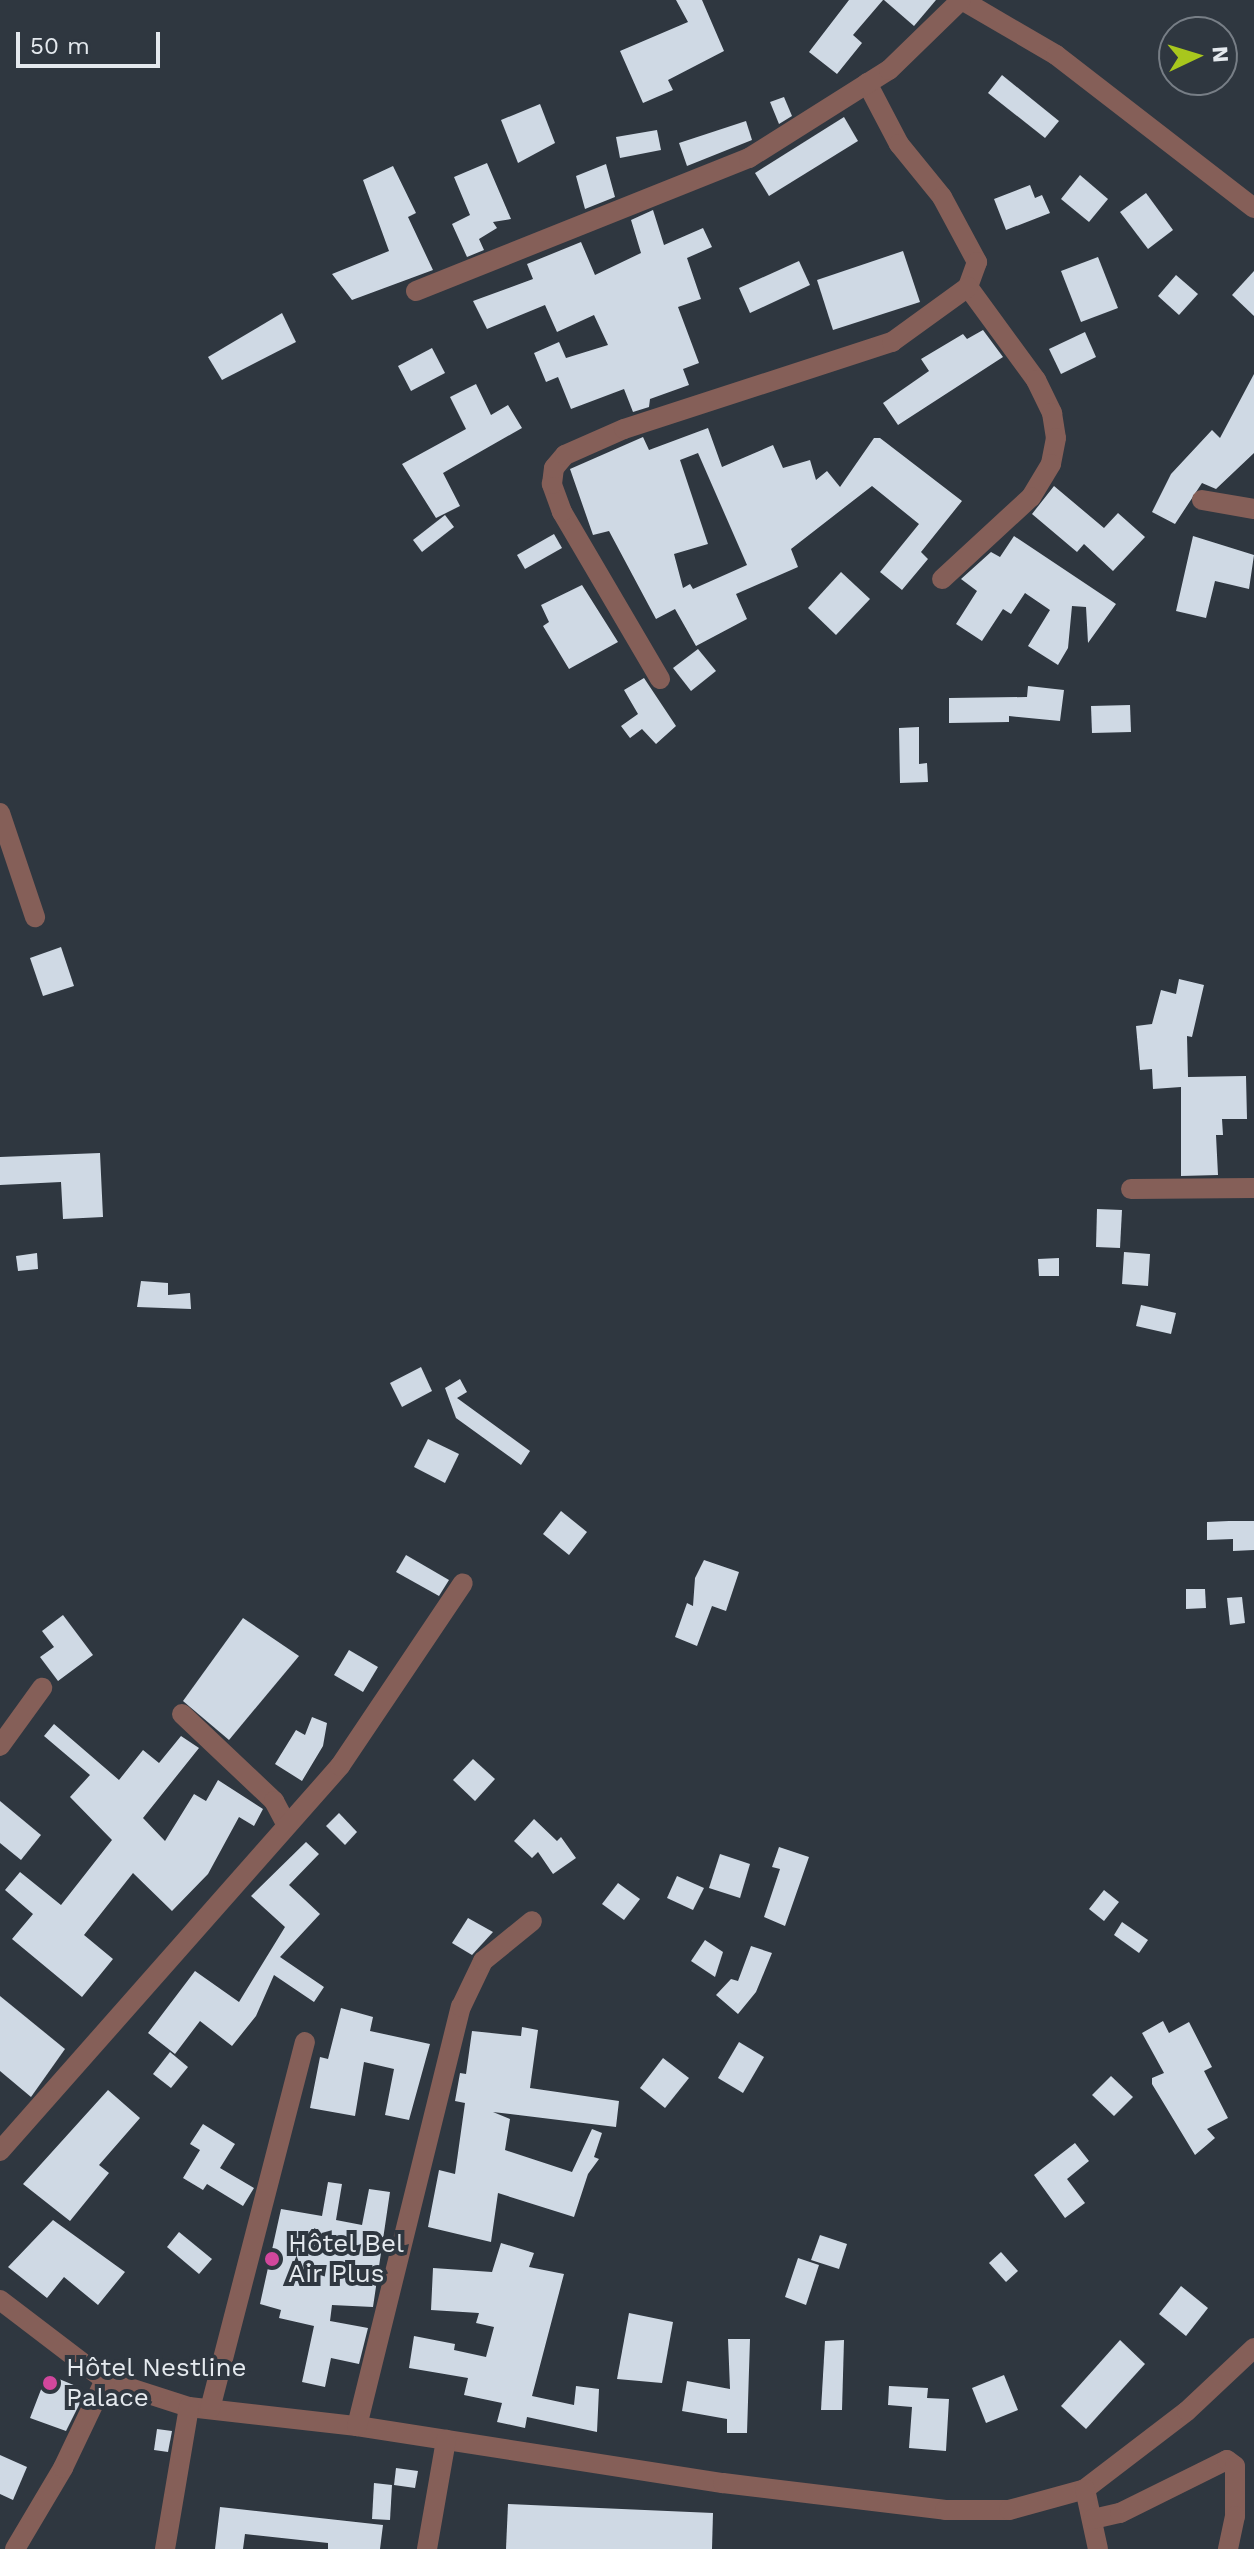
<!DOCTYPE html>
<html>
<head>
<meta charset="utf-8">
<style>
  body { margin:0 }
  #map { position:relative; width:1254px; height:2549px; overflow:hidden; background:#2f3740; font-family:"Work Sans",sans-serif }
  div>[style] { position:absolute }
  .building>* { inset:0; background:#cfd9e4 }
  .minor>* { height:20px; margin:-10px; padding:0 10px; transform-origin:10px; border-radius:10px; background:#855f58 }
  .dots>* { width:22px; height:22px; translate:-50% -50%; box-sizing:border-box; border:4px solid #2f3740; border-radius:50% }
  span { translate:-50% -50%; white-space:nowrap; text-align:center; line-height:1.15; -webkit-text-stroke:8px #2f3740; paint-order:stroke }
  .poi-label { font-size:26px; color:#e4e9ee }
  .left { translate:0 -50%; text-align:left }
  .north { position:absolute; left:1158px; top:16px; width:80px; height:80px; box-sizing:border-box; background:#2f3740; border:2px solid #777e86; border-radius:50%; rotate:86deg; font-size:22px; font-weight:700; line-height:32px; text-align:center; color:#e4e9ee }
  .north::after { content:''; display:block; margin:auto; width:28px; height:36px; background:#a8c71d; clip-path:polygon(50% 0,100% 100%,50% 72%,0 100%) }
  .scale { position:absolute; left:16px; top:32px; width:144px; height:36px; box-sizing:border-box; border:4px solid #e4e9ee; border-top:0; padding-left:10px; font-size:24px; line-height:28px; white-space:nowrap; color:#e4e9ee; -webkit-text-stroke:6px #2f3740; paint-order:stroke }
</style>
</head>
<body>
<div id="map">
  <div class="building">
    <i style="clip-path:polygon(676px 0,702px 0,724px 51px,668px 80px,673px 90px,643px 103px,620px 51px,688px 22px)"></i>
    <i style="clip-path:polygon(849px 0,883px 0,853px 35px,862px 43px,837px 74px,809px 52px)"></i>
    <i style="clip-path:polygon(884px 0,936px 0,914px 26px)"></i>
    <i style="clip-path:polygon(1002px 75px,1059px 121px,1045px 138px,988px 93px)"></i>
    <i style="clip-path:polygon(784px 97px,792px 116px,779px 124px,770px 102px)"></i>
    <i style="clip-path:polygon(540px 104px,555px 143px,518px 163px,501px 120px)"></i>
    <i style="clip-path:polygon(844px 117px,858px 141px,769px 196px,755px 173px)"></i>
    <i style="clip-path:polygon(746px 121px,752px 140px,687px 166px,679px 143px)"></i>
    <i style="clip-path:polygon(657px 130px,661px 150px,620px 158px,616px 137px)"></i>
    <i style="clip-path:polygon(487px 163px,511px 219px,493px 222px,497px 228px,479px 239px,484px 250px,467px 257px,452px 224px,470px 215px,454px 177px)"></i>
    <i style="clip-path:polygon(606px 164px,615px 197px,585px 209px,576px 176px)"></i>
    <i style="clip-path:polygon(393px 166px,416px 213px,408px 217px,433px 270px,352px 300px,332px 274px,389px 251px,363px 180px)"></i>
    <i style="clip-path:polygon(1080px 175px,1108px 199px,1089px 222px,1061px 199px)"></i>
    <i style="clip-path:polygon(1030px 185px,1035px 198px,1042px 195px,1050px 213px,1006px 230px,994px 199px)"></i>
    <i style="clip-path:polygon(1146px 193px,1173px 230px,1148px 249px,1120px 212px)"></i>
    <i style="clip-path:polygon(653px 210px,664px 245px,703px 228px,712px 247px,687px 258px,701px 299px,678px 307px,699px 363px,683px 369px,689px 385px,650px 399px,649px 407px,633px 412px,624px 389px,571px 409px,558px 377px,546px 382px,534px 353px,559px 342px,566px 358px,608px 345px,594px 315px,557px 332px,545px 305px,487px 329px,473px 301px,533px 279px,527px 264px,581px 242px,595px 275px,641px 253px,631px 220px)"></i>
    <i style="clip-path:polygon(903px 251px,920px 302px,833px 330px,817px 280px)"></i>
    <i style="clip-path:polygon(1098px 257px,1118px 308px,1081px 322px,1061px 271px)"></i>
    <i style="clip-path:polygon(799px 261px,810px 285px,750px 313px,739px 288px)"></i>
    <i style="clip-path:polygon(1254px 271px,1254px 316px,1232px 295px)"></i>
    <i style="clip-path:polygon(1176px 275px,1198px 294px,1179px 315px,1158px 296px)"></i>
    <i style="clip-path:polygon(282px 313px,296px 342px,222px 380px,208px 357px)"></i>
    <i style="clip-path:polygon(983px 330px,1003px 357px,898px 425px,883px 403px,929px 371px,921px 359px,963px 334px,967px 339px)"></i>
    <i style="clip-path:polygon(1085px 332px,1096px 357px,1061px 374px,1049px 349px)"></i>
    <i style="clip-path:polygon(432px 348px,445px 373px,411px 391px,398px 366px)"></i>
    <i style="clip-path:polygon(1254px 374px,1254px 453px,1216px 489px,1202px 483px,1175px 524px,1152px 512px,1171px 474px,1212px 430px,1220px 438px)"></i>
    <i style="clip-path:polygon(476px 384px,491px 415px,508px 405px,522px 428px,443px 473px,460px 506px,436px 518px,402px 464px,466px 429px,450px 397px)"></i>
    <i style="clip-path:polygon(evenodd,708px 428px,722px 467px,773px 445px,783px 468px,810px 460px,816px 480px,827px 471px,840px 487px,874px 438px,880px 438px,962px 501px,921px 552px,928px 559px,902px 590px,880px 572px,919px 524px,872px 486px,791px 549px,798px 567px,736px 594px,747px 619px,696px 646px,675px 609px,656px 619px,609px 531px,593px 535px,570px 469px,643px 437px,649px 450px,708px 428px,698px 453px,747px 565px,693px 589px,690px 584px,683px 588px,674px 554px,708px 544px,680px 460px,698px 453px)"></i>
    <i style="clip-path:polygon(1054px 486px,1104px 528px,1118px 513px,1145px 537px,1113px 571px,1084px 544px,1077px 552px,1032px 514px)"></i>
    <i style="clip-path:polygon(445px 515px,454px 527px,422px 552px,413px 540px)"></i>
    <i style="clip-path:polygon(554px 534px,562px 548px,525px 569px,517px 555px)"></i>
    <i style="clip-path:polygon(1014px 536px,1116px 604px,1088px 643px,1086px 607px,1072px 606px,1068px 648px,1058px 665px,1028px 646px,1050px 610px,1025px 593px,1011px 614px,1003px 609px,982px 641px,956px 624px,977px 591px,961px 579px,991px 552px,1000px 557px)"></i>
    <i style="clip-path:polygon(1193px 536px,1254px 555px,1249px 589px,1215px 581px,1206px 618px,1176px 611px)"></i>
    <i style="clip-path:polygon(841px 572px,870px 599px,836px 635px,808px 608px)"></i>
    <i style="clip-path:polygon(582px 585px,618px 642px,569px 669px,543px 626px,549px 622px,541px 605px)"></i>
    <i style="clip-path:polygon(698px 649px,716px 671px,691px 691px,673px 668px)"></i>
    <i style="clip-path:polygon(644px 678px,676px 726px,656px 744px,642px 729px,630px 738px,621px 726px,638px 714px,624px 690px)"></i>
    <i style="clip-path:polygon(1028px 686px,1064px 690px,1060px 721px,1009px 716px,1009px 722px,949px 723px,949px 698px,1027px 697px)"></i>
    <i style="clip-path:polygon(1130px 705px,1131px 732px,1092px 733px,1091px 706px)"></i>
    <i style="clip-path:polygon(919px 727px,919px 764px,927px 763px,928px 782px,900px 783px,899px 728px)"></i>
    <i style="clip-path:polygon(61px 947px,74px 986px,43px 996px,30px 958px)"></i>
    <i style="clip-path:polygon(1179px 979px,1204px 985px,1192px 1037px,1187px 1036px,1188px 1077px,1246px 1076px,1247px 1119px,1222px 1119px,1223px 1135px,1216px 1135px,1218px 1175px,1181px 1176px,1181px 1087px,1153px 1089px,1152px 1069px,1140px 1070px,1136px 1026px,1152px 1024px,1161px 990px,1176px 994px)"></i>
    <i style="clip-path:polygon(100px 1153px,103px 1217px,63px 1219px,61px 1182px,0 1185px,0 1157px)"></i>
    <i style="clip-path:polygon(1097px 1209px,1122px 1210px,1120px 1248px,1096px 1247px)"></i>
    <i style="clip-path:polygon(1124px 1252px,1150px 1254px,1148px 1286px,1122px 1284px)"></i>
    <i style="clip-path:polygon(37px 1253px,38px 1269px,18px 1271px,16px 1256px)"></i>
    <i style="clip-path:polygon(1059px 1258px,1059px 1276px,1039px 1276px,1038px 1259px)"></i>
    <i style="clip-path:polygon(141px 1281px,168px 1283px,168px 1295px,190px 1293px,191px 1309px,137px 1307px)"></i>
    <i style="clip-path:polygon(1141px 1305px,1176px 1313px,1171px 1334px,1136px 1326px)"></i>
    <i style="clip-path:polygon(421px 1367px,432px 1391px,402px 1407px,390px 1383px)"></i>
    <i style="clip-path:polygon(460px 1379px,467px 1392px,457px 1398px,530px 1451px,521px 1465px,456px 1418px,445px 1388px)"></i>
    <i style="clip-path:polygon(428px 1439px,459px 1454px,445px 1483px,414px 1467px)"></i>
    <i style="clip-path:polygon(561px 1511px,587px 1532px,569px 1555px,543px 1534px)"></i>
    <i style="clip-path:polygon(1229px 1521px,1254px 1521px,1254px 1550px,1233px 1551px,1233px 1539px,1207px 1540px,1207px 1522px)"></i>
    <i style="clip-path:polygon(406px 1555px,449px 1580px,439px 1596px,396px 1572px)"></i>
    <i style="clip-path:polygon(704px 1560px,739px 1572px,726px 1611px,712px 1606px,697px 1646px,675px 1637px,687px 1603px,693px 1606px,695px 1578px)"></i>
    <i style="clip-path:polygon(1186px 1589px,1205px 1589px,1206px 1608px,1186px 1609px)"></i>
    <i style="clip-path:polygon(1242px 1597px,1245px 1623px,1230px 1625px,1227px 1598px)"></i>
    <i style="clip-path:polygon(63px 1615px,93px 1655px,58px 1681px,40px 1657px,54px 1647px,42px 1631px)"></i>
    <i style="clip-path:polygon(243px 1618px,299px 1656px,229px 1740px,183px 1701px)"></i>
    <i style="clip-path:polygon(349px 1650px,378px 1667px,363px 1692px,334px 1675px)"></i>
    <i style="clip-path:polygon(312px 1717px,327px 1723px,323px 1746px,302px 1781px,275px 1764px,296px 1730px,305px 1735px)"></i>
    <i style="clip-path:polygon(54px 1724px,119px 1780px,143px 1750px,159px 1763px,181px 1736px,199px 1748px,143px 1818px,165px 1841px,194px 1794px,206px 1801px,218px 1780px,263px 1809px,254px 1826px,239px 1817px,208px 1874px,172px 1911px,133px 1873px,84px 1935px,113px 1959px,82px 1997px,12px 1939px,33px 1914px,5px 1890px,20px 1872px,61px 1905px,112px 1840px,70px 1797px,90px 1775px,44px 1736px)"></i>
    <i style="clip-path:polygon(473px 1759px,495px 1779px,475px 1801px,453px 1780px)"></i>
    <i style="clip-path:polygon(0 1801px,41px 1835px,21px 1860px,0 1843px)"></i>
    <i style="clip-path:polygon(339px 1813px,357px 1832px,345px 1845px,326px 1826px)"></i>
    <i style="clip-path:polygon(534px 1819px,557px 1841px,561px 1837px,576px 1858px,553px 1874px,538px 1852px,532px 1858px,514px 1841px)"></i>
    <i style="clip-path:polygon(306px 1842px,319px 1854px,289px 1885px,320px 1914px,280px 1957px,324px 1987px,314px 2002px,274px 1975px,256px 2016px,232px 2046px,200px 2021px,175px 2054px,148px 2033px,195px 1971px,239px 2002px,285px 1927px,251px 1896px)"></i>
    <i style="clip-path:polygon(779px 1847px,809px 1857px,785px 1926px,764px 1917px,780px 1869px,772px 1867px)"></i>
    <i style="clip-path:polygon(720px 1854px,750px 1864px,740px 1898px,709px 1888px)"></i>
    <i style="clip-path:polygon(677px 1876px,704px 1888px,693px 1910px,667px 1898px)"></i>
    <i style="clip-path:polygon(618px 1883px,640px 1899px,624px 1920px,602px 1904px)"></i>
    <i style="clip-path:polygon(1104px 1890px,1119px 1902px,1104px 1921px,1089px 1909px)"></i>
    <i style="clip-path:polygon(468px 1918px,493px 1932px,472px 1955px,452px 1943px)"></i>
    <i style="clip-path:polygon(1122px 1922px,1148px 1940px,1139px 1953px,1114px 1935px)"></i>
    <i style="clip-path:polygon(705px 1940px,723px 1952px,715px 1977px,691px 1961px)"></i>
    <i style="clip-path:polygon(751px 1946px,772px 1953px,756px 1992px,738px 2014px,716px 1995px,731px 1979px,738px 1981px)"></i>
    <i style="clip-path:polygon(0 1996px,65px 2049px,31px 2097px,0 2071px)"></i>
    <i style="clip-path:polygon(341px 2008px,373px 2017px,370px 2031px,430px 2044px,409px 2120px,385px 2115px,394px 2069px,364px 2062px,355px 2116px,310px 2108px,320px 2057px,328px 2059px)"></i>
    <i style="clip-path:polygon(1163px 2021px,1169px 2033px,1189px 2022px,1212px 2067px,1204px 2071px,1228px 2118px,1207px 2129px,1215px 2138px,1195px 2155px,1152px 2084px,1152px 2078px,1164px 2073px,1142px 2033px)"></i>
    <i style="clip-path:polygon(522px 2027px,538px 2030px,530px 2088px,619px 2101px,616px 2127px,493px 2112px,510px 2119px,505px 2150px,572px 2172px,592px 2129px,602px 2133px,594px 2157px,599px 2159px,588px 2174px,574px 2217px,498px 2193px,491px 2242px,428px 2227px,439px 2170px,455px 2174px,465px 2103px,455px 2101px,460px 2073px,466px 2074px,472px 2031px,521px 2036px)"></i>
    <i style="clip-path:polygon(739px 2042px,764px 2057px,743px 2093px,718px 2078px)"></i>
    <i style="clip-path:polygon(170px 2052px,188px 2067px,171px 2088px,153px 2074px)"></i>
    <i style="clip-path:polygon(663px 2058px,689px 2078px,665px 2108px,640px 2088px)"></i>
    <i style="clip-path:polygon(1111px 2076px,1133px 2097px,1114px 2116px,1092px 2095px)"></i>
    <i style="clip-path:polygon(108px 2090px,140px 2118px,99px 2165px,109px 2173px,70px 2221px,23px 2184px)"></i>
    <i style="clip-path:polygon(203px 2124px,235px 2144px,220px 2168px,254px 2188px,243px 2206px,207px 2184px,203px 2190px,183px 2178px,200px 2150px,190px 2144px)"></i>
    <i style="clip-path:polygon(1075px 2143px,1089px 2161px,1067px 2179px,1085px 2203px,1065px 2218px,1034px 2175px)"></i>
    <i style="clip-path:polygon(328px 2182px,342px 2184px,336px 2220px,362px 2225px,369px 2189px,390px 2192px,373px 2307px,332px 2305px,330px 2321px,368px 2328px,359px 2364px,331px 2358px,325px 2387px,302px 2382px,314px 2326px,279px 2318px,281px 2310px,260px 2304px,281px 2209px,322px 2216px)"></i>
    <i style="clip-path:polygon(53px 2220px,125px 2272px,98px 2305px,64px 2277px,47px 2298px,8px 2267px)"></i>
    <i style="clip-path:polygon(179px 2232px,212px 2259px,199px 2274px,167px 2247px)"></i>
    <i style="clip-path:polygon(820px 2235px,847px 2244px,839px 2269px,811px 2260px)"></i>
    <i style="clip-path:polygon(501px 2243px,534px 2253px,529px 2267px,564px 2274px,532px 2396px,574px 2405px,576px 2386px,599px 2389px,597px 2432px,527px 2417px,525px 2428px,497px 2422px,502px 2403px,464px 2395px,468px 2378px,409px 2368px,414px 2336px,455px 2344px,454px 2350px,486px 2357px,494px 2327px,476px 2323px,479px 2313px,431px 2310px,433px 2268px,492px 2272px)"></i>
    <i style="clip-path:polygon(1001px 2252px,1018px 2271px,1006px 2282px,989px 2263px)"></i>
    <i style="clip-path:polygon(798px 2258px,819px 2265px,806px 2305px,785px 2297px)"></i>
    <i style="clip-path:polygon(1181px 2286px,1208px 2308px,1186px 2336px,1159px 2314px)"></i>
    <i style="clip-path:polygon(629px 2313px,673px 2322px,662px 2383px,617px 2379px)"></i>
    <i style="clip-path:polygon(728px 2339px,750px 2339px,747px 2433px,727px 2433px,727px 2419px,682px 2411px,687px 2381px,730px 2389px)"></i>
    <i style="clip-path:polygon(844px 2340px,842px 2410px,821px 2410px,825px 2341px)"></i>
    <i style="clip-path:polygon(1120px 2340px,1145px 2364px,1086px 2429px,1061px 2406px)"></i>
    <i style="clip-path:polygon(47px 2374px,76px 2386px,73px 2391px,84px 2395px,66px 2431px,30px 2418px)"></i>
    <i style="clip-path:polygon(1004px 2375px,1018px 2410px,986px 2423px,972px 2388px)"></i>
    <i style="clip-path:polygon(889px 2386px,928px 2388px,927px 2398px,949px 2399px,946px 2451px,909px 2448px,912px 2407px,888px 2405px)"></i>
    <i style="clip-path:polygon(157px 2429px,172px 2431px,168px 2452px,154px 2450px)"></i>
    <i style="clip-path:polygon(0 2455px,27px 2467px,13px 2500px,0 2494px)"></i>
    <i style="clip-path:polygon(396px 2468px,418px 2471px,415px 2488px,394px 2485px)"></i>
    <i style="clip-path:polygon(374px 2483px,392px 2485px,390px 2520px,372px 2519px)"></i>
    <i style="clip-path:polygon(508px 2504px,713px 2513px,712px 2549px,506px 2549px)"></i>
    <i style="clip-path:polygon(220px 2507px,383px 2525px,380px 2549px,328px 2549px,328px 2543px,245px 2534px,243px 2549px,215px 2549px)"></i>
  </div>
  <div class="minor">
    <i style="left:962px;top:0;width:109px;rotate:30.3deg"></i>
    <i style="left:1056px;top:55px;width:250px;rotate:37.7deg"></i>
    <i style="left:867px;top:83px;width:69px;rotate:62.3deg"></i>
    <i style="left:899px;top:144px;width:68px;rotate:50.9deg"></i>
    <i style="left:942px;top:197px;width:74px;rotate:61.7deg"></i>
    <i style="left:977px;top:262px;width:27px;rotate:110deg"></i>
    <i style="left:968px;top:287px;width:115px;rotate:53.8deg"></i>
    <i style="left:1036px;top:380px;width:37px;rotate:64deg"></i>
    <i style="left:1052px;top:413px;width:25px;rotate:81deg"></i>
    <i style="left:1056px;top:438px;width:26px;rotate:101deg"></i>
    <i style="left:1051px;top:464px;width:39px;rotate:121deg"></i>
    <i style="left:1031px;top:497px;width:121px;rotate:137.3deg"></i>
    <i style="left:416px;top:291px;width:359px;rotate:-21.8deg"></i>
    <i style="left:749px;top:158px;width:165px;rotate:-32.2deg"></i>
    <i style="left:889px;top:70px;width:100px;rotate:-44.2deg"></i>
    <i style="left:1202px;top:500px;width:53px;rotate:9.8deg"></i>
    <i style="left:660px;top:679px;width:194px;rotate:-120.4deg"></i>
    <i style="left:562px;top:512px;width:30px;rotate:-110deg"></i>
    <i style="left:552px;top:484px;width:16px;rotate:-83deg"></i>
    <i style="left:554px;top:468px;width:17px;rotate:-50deg"></i>
    <i style="left:565px;top:455px;width:64px;rotate:-23.8deg"></i>
    <i style="left:624px;top:429px;width:282px;rotate:-18deg"></i>
    <i style="left:892px;top:342px;width:94px;rotate:-35.9deg"></i>
    <i style="left:0;top:813px;width:110px;rotate:71.4deg"></i>
    <i style="left:1131px;top:1189px;width:123px;rotate:-0.5deg"></i>
    <i style="left:182px;top:1714px;width:127px;rotate:43.4deg"></i>
    <i style="left:274px;top:1801px;width:26px;rotate:62deg"></i>
    <i style="left:0;top:1746px;width:72px;rotate:-54.1deg"></i>
    <i style="left:0;top:2151px;width:514px;rotate:-48.55deg"></i>
    <i style="left:340px;top:1766px;width:220px;rotate:-56.1deg"></i>
    <i style="left:0;top:2300px;width:132px;rotate:37.3deg"></i>
    <i style="left:105px;top:2380px;width:88px;rotate:17.8deg"></i>
    <i style="left:189px;top:2407px;width:169px;rotate:6.5deg"></i>
    <i style="left:357px;top:2426px;width:370px;rotate:8.9deg"></i>
    <i style="left:723px;top:2483px;width:224px;rotate:6.9deg"></i>
    <i style="left:945px;top:2510px;width:64px"></i>
    <i style="left:1009px;top:2510px;width:79px;rotate:-15.4deg"></i>
    <i style="left:1085px;top:2489px;width:128px;rotate:-37.4deg"></i>
    <i style="left:1187px;top:2411px;width:92px;rotate:-43.2deg"></i>
    <i style="left:210px;top:2409px;width:379px;rotate:-75.5deg"></i>
    <i style="left:357px;top:2426px;width:432px;rotate:-76.1deg"></i>
    <i style="left:461px;top:2007px;width:51px;rotate:-64.4deg"></i>
    <i style="left:483px;top:1961px;width:63px;rotate:-39.2deg"></i>
    <i style="left:1085px;top:2489px;width:61px;rotate:77.8deg"></i>
    <i style="left:1093px;top:2519px;width:28px;rotate:-13deg"></i>
    <i style="left:1120px;top:2513px;width:119px;rotate:-26.4deg"></i>
    <i style="left:1227px;top:2460px;width:10px;rotate:37deg"></i>
    <i style="left:1235px;top:2466px;width:50px;rotate:90deg"></i>
    <i style="left:1235px;top:2516px;width:34px;rotate:102deg"></i>
    <i style="left:15px;top:2549px;width:94px;rotate:-59.3deg"></i>
    <i style="left:63px;top:2468px;width:98px;rotate:-64.5deg"></i>
    <i style="left:165px;top:2549px;width:144px;rotate:-80.4deg"></i>
    <i style="left:427px;top:2549px;width:111px;rotate:-80.1deg"></i>
  </div>
  <div class="dots">
    <i style="left:272px;top:2259px;background:#d1479c"></i>
    <i style="left:50px;top:2383px;background:#d1479c"></i>
  </div>
  <div class="poi-label">
    <span class="left" style="left:288px;top:2259px">Hôtel Bel<br>Air Plus</span>
    <span class="left" style="left:66px;top:2383px">Hôtel Nestline<br>Palace</span>
  </div>
  <div class="north">N</div>
  <div class="scale">50 m</div>
</div>
</body>
</html>
